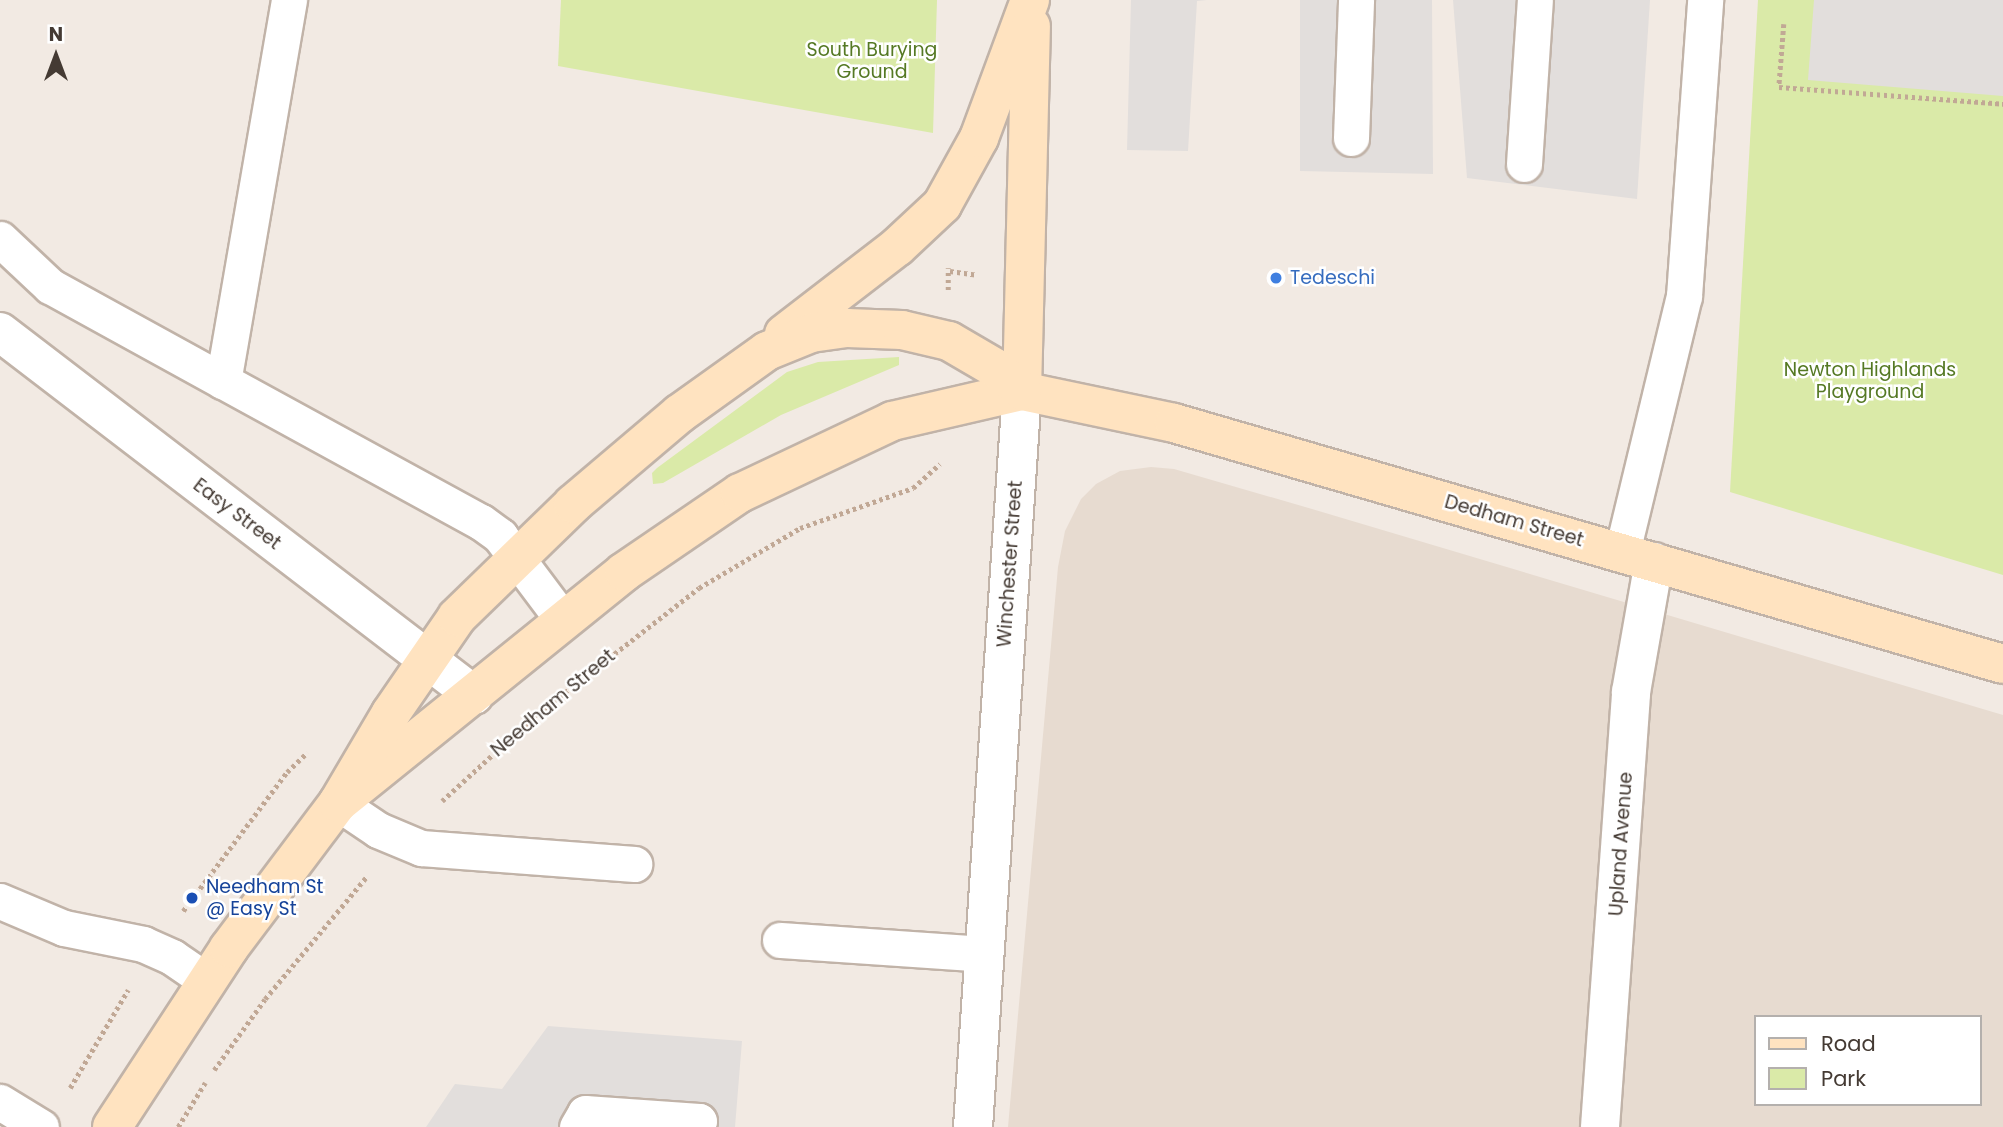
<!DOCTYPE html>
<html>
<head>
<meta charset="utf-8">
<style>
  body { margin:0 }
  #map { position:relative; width:2003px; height:1127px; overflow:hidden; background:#f2eae3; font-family:Poppins,sans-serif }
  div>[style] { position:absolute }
  .residential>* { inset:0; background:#e7dbd0 }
  .green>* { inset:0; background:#daeaa8 }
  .parking>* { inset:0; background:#e2dedc }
  .path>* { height:4.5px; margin-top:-2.25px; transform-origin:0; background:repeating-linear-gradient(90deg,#c1a895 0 3.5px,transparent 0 7px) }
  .roads { filter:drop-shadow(2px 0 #c1b3a8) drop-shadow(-2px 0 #c1b3a8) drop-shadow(0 2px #c1b3a8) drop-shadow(0 -2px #c1b3a8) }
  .service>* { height:35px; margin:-17.5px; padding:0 17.5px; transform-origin:17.5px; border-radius:17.5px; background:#fff }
  .minor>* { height:38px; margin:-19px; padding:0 19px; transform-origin:19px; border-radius:19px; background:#fff }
  .tertiary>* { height:38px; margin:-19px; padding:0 19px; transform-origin:19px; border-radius:19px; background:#fff }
  .secondary>* { height:38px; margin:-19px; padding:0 19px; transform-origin:19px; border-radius:19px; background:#ffe3c0 }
  .dots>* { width:19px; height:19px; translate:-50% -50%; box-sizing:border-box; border:4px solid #fff; border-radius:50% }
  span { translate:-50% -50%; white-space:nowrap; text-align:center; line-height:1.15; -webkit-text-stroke:5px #fff; paint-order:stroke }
  .park-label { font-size:19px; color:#557924 }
  .shop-label { font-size:19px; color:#366cbe }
  .left { translate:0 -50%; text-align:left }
  .street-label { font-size:19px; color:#443a33 }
  .transit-label { font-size:19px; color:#164399 }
  .legend { position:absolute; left:1754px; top:1015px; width:228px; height:91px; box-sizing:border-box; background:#fff; border:2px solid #b4b0ad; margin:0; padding:9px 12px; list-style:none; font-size:21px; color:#443a33 }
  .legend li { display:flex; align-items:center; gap:14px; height:35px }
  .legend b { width:35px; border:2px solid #b4b0ad }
  .north { position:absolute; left:21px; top:21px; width:70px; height:70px; -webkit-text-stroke:5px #fff; paint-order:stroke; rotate:0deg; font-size:19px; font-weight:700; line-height:28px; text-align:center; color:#443a33 }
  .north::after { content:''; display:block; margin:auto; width:24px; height:32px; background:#443a33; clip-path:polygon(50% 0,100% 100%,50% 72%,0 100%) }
</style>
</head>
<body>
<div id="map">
  <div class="residential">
    <i style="clip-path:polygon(evenodd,1151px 467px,1174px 469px,1312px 509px,2003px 715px,2003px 1127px,1008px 1127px,1058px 567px,1065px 531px,1081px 499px,1096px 484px,1120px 471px,1151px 467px,1756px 1017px,1980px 1017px,1980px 1104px,1756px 1104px,1756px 1017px)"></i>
  </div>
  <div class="green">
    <i style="clip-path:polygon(561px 0,937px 0,933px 133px,558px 66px)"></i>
    <i style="clip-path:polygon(1758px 0,2003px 0,2003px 575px,1730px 492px)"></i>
    <i style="clip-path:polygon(899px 357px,899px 365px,781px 415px,663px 483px,653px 484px,652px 473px,657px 468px,787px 372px,818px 362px)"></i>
  </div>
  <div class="parking">
    <i style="clip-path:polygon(1131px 0,1207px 0,1197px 1px,1188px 151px,1127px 150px)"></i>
    <i style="clip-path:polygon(1300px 0,1432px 0,1433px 174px,1300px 171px)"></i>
    <i style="clip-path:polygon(1453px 0,1650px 0,1637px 199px,1467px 178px)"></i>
    <i style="clip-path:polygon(1814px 0,2003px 0,2003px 96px,1808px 80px)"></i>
    <i style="clip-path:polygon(548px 1026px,742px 1041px,735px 1127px,426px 1127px,455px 1084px,502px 1089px)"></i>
  </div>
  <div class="path">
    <i style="left:1784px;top:24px;width:63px;rotate:94.5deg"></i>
    <i style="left:1779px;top:87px;width:225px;rotate:4.3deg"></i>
    <i style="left:950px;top:271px;width:27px;rotate:8deg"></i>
    <i style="left:948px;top:290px;width:22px;rotate:-90deg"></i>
    <i style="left:442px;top:801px;width:129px;rotate:-42.5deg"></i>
    <i style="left:537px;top:714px;width:205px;rotate:-37.9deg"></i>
    <i style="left:699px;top:588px;width:117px;rotate:-30.7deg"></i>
    <i style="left:800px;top:528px;width:120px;rotate:-19.5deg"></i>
    <i style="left:913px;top:488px;width:36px;rotate:-42deg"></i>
    <i style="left:183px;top:911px;width:174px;rotate:-53.2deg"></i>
    <i style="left:287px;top:772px;width:28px;rotate:-44deg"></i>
    <i style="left:214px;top:1070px;width:87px;rotate:-54.3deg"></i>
    <i style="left:265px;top:999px;width:160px;rotate:-50.3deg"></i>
    <i style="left:70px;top:1088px;width:114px;rotate:-59.4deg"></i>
    <i style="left:178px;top:1127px;width:52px;rotate:-58.5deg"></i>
  </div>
  <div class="roads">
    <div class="service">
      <i style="left:289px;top:0;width:387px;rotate:99.8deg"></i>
      <i style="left:223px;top:381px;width:294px;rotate:28.7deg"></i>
      <i style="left:481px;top:522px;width:24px;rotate:36deg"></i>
      <i style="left:500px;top:536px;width:105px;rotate:53.1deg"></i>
      <i style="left:1351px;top:138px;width:138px;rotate:-87.9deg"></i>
      <i style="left:1524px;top:164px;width:164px;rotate:-86.2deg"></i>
      <i style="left:0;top:239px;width:69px;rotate:43.2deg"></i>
      <i style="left:50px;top:286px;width:197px;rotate:28.8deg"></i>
      <i style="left:1622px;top:552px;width:263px;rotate:-76.4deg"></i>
      <i style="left:1684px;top:296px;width:297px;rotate:-85.9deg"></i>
      <i style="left:338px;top:803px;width:48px;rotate:34deg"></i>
      <i style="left:378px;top:830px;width:47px;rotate:22.7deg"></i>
      <i style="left:421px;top:848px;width:214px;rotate:4.3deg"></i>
      <i style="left:0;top:901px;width:69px;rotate:22.9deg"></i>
      <i style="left:64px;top:928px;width:81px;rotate:11.4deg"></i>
      <i style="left:143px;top:944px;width:32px;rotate:24deg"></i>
      <i style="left:172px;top:957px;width:42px;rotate:34.4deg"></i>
      <i style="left:780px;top:940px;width:205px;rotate:3.9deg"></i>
      <i style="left:0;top:1102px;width:48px;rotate:31.4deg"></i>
      <i style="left:577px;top:1127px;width:16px;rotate:-60deg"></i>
      <i style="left:585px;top:1113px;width:114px;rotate:4deg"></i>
      <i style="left:699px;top:1121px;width:7px;rotate:117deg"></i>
    </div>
    <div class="minor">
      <i style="left:0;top:332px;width:597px;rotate:37.45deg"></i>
      <i style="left:1600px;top:1127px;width:436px;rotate:-85.9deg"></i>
      <i style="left:1631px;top:692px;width:132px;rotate:-80deg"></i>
    </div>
    <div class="tertiary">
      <i style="left:973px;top:1127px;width:738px;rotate:-86.19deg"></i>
    </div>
    <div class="secondary">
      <i style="left:784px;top:334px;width:143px;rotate:-37.6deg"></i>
      <i style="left:897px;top:247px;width:62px;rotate:-43deg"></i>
      <i style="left:942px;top:205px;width:77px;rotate:-61.1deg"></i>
      <i style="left:979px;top:138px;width:147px;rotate:-69.7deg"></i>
      <i style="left:1022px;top:391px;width:365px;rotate:-88.6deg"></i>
      <i style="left:338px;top:803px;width:368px;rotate:-38.9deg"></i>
      <i style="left:624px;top:572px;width:140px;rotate:-34.3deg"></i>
      <i style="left:740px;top:493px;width:168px;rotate:-25.3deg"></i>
      <i style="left:892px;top:421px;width:133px;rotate:-13deg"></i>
      <i style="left:1022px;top:391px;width:155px;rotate:11.9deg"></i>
      <i style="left:1174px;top:423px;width:863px;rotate:16.21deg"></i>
      <i style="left:112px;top:1127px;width:214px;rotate:-56.8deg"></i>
      <i style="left:229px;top:948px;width:181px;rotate:-53.1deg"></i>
      <i style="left:338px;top:803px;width:104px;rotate:-59.5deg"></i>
      <i style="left:391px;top:713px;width:116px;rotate:-55.5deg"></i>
      <i style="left:457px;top:617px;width:162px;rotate:-44.2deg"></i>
      <i style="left:573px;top:504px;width:139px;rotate:-40.3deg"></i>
      <i style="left:679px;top:414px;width:108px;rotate:-35.6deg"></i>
      <i style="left:767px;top:351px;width:48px;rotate:-22.2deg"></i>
      <i style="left:811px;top:333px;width:36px;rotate:-8deg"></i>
      <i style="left:847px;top:328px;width:55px;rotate:2.1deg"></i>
      <i style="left:902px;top:330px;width:48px;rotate:13.2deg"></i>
      <i style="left:949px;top:341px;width:56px;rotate:30.3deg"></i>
      <i style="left:997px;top:369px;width:33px;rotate:41deg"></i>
    </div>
  </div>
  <div class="dots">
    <i style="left:1276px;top:278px;background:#3f7fe0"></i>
    <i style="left:192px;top:898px;background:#1a4fb4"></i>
  </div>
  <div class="park-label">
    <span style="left:872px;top:61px">South Burying<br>Ground</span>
    <span style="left:1870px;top:381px">Newton Highlands<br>Playground</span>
  </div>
  <div class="shop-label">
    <span class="left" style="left:1290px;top:278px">Tedeschi</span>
  </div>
  <div class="street-label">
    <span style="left:237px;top:514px;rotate:37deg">Easy Street</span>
    <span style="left:1514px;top:521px;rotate:16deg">Dedham Street</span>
    <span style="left:1010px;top:564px;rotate:-86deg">Winchester Street</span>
    <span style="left:553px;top:703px;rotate:-40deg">Needham Street</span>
    <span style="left:1621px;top:844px;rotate:-86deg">Upland Avenue</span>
  </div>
  <div class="transit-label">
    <span class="left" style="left:206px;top:898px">Needham St<br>@ Easy St</span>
  </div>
  <ul class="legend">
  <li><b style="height:9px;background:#ffe3c0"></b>Road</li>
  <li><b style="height:19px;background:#daeaa8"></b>Park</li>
  </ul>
  <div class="north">N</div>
</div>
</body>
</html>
